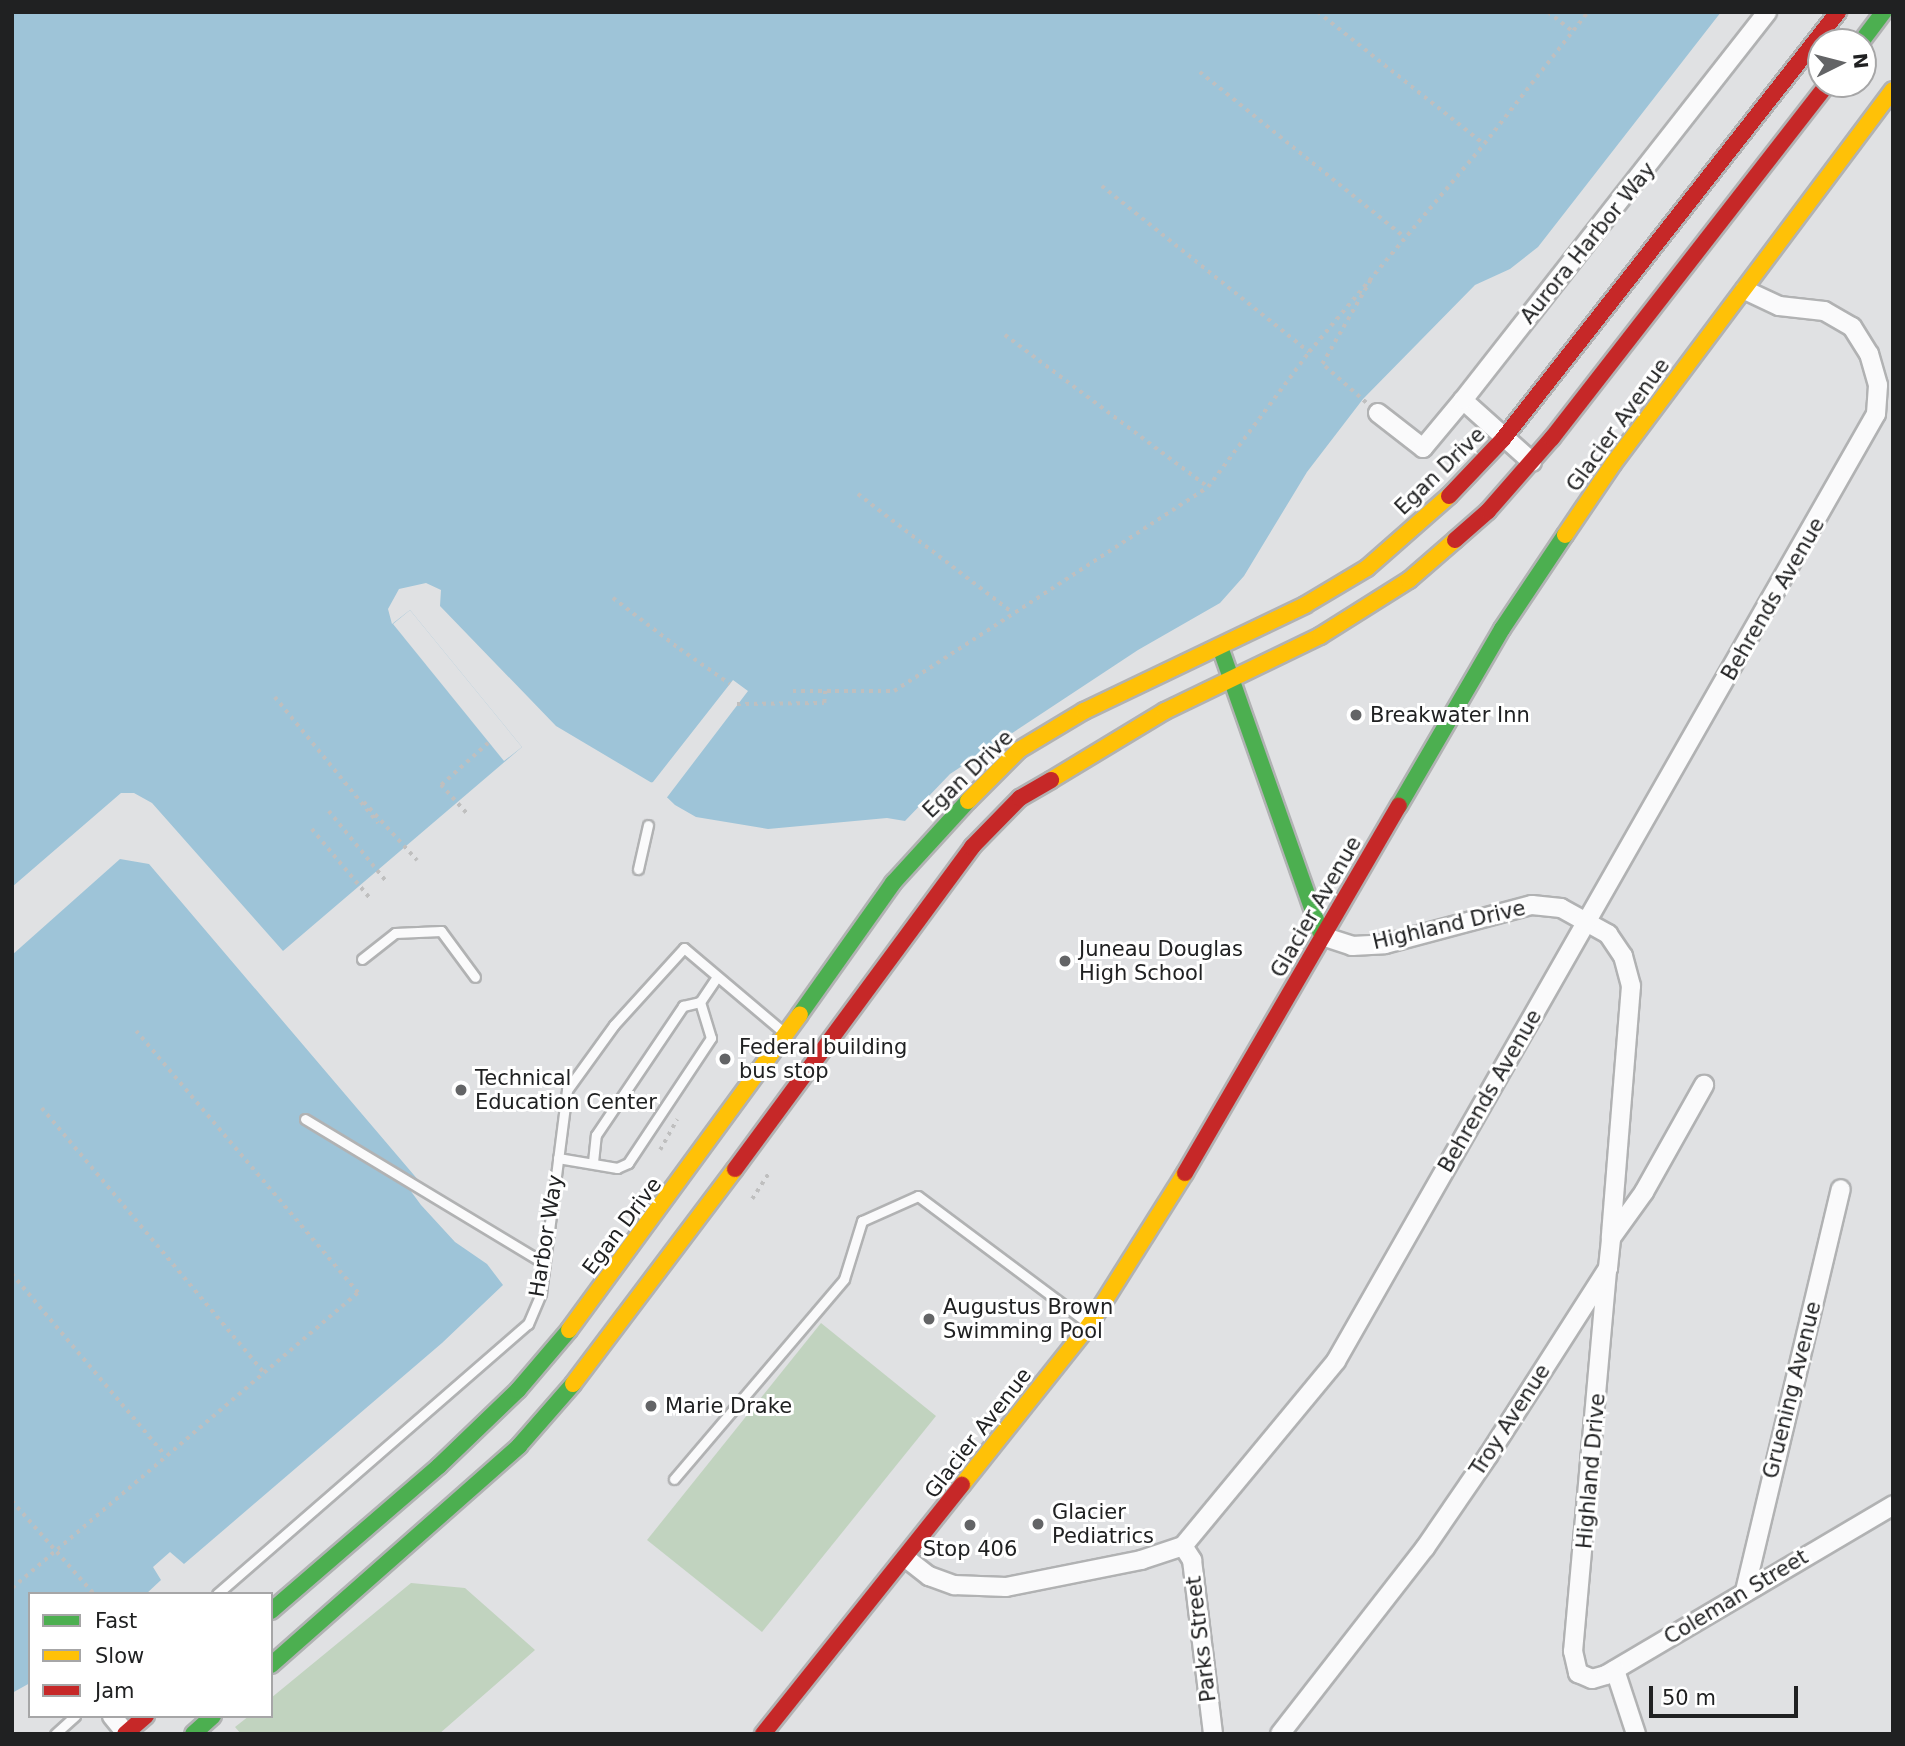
<!DOCTYPE html>
<html>
<head>
<meta charset="utf-8">
<style>
  body { margin:0 }
  #map { position:relative; width:1905px; height:1746px; overflow:hidden; background:#e0e1e3; font-family:"DejaVu Sans",sans-serif }
  div>[style] { position:absolute }
  .green>* { inset:0; background:#c1d3bf }
  .water>* { inset:0; background:#9ec4d8 }
  .pier>* { inset:0; background:#e0e1e3 }
  .path>* { height:3.5px; margin-top:-1.75px; transform-origin:0; background:repeating-linear-gradient(90deg,#bfbfbf 0 3.5px,transparent 0 8.5px) }
  .roads { filter:drop-shadow(2px 0 #b1b2b3) drop-shadow(-2px 0 #b1b2b3) drop-shadow(0 2px #b1b2b3) drop-shadow(0 -2px #b1b2b3) }
  .lane>* { height:9px; margin:-4.5px; padding:0 4.5px; transform-origin:4.5px; border-radius:4.5px; background:#fafafb }
  .street>* { height:18px; margin:-9px; padding:0 9px; transform-origin:9px; border-radius:9px; background:#fafafb }
  .fast>* { height:16px; margin:-8px; padding:0 8px; transform-origin:8px; border-radius:8px; background:#4caf50 }
  .slow>* { height:16px; margin:-8px; padding:0 8px; transform-origin:8px; border-radius:8px; background:#ffc107 }
  .jam>* { height:16px; margin:-8px; padding:0 8px; transform-origin:8px; border-radius:8px; background:#c62828 }
  .dots>* { width:19px; height:19px; translate:-50% -50%; box-sizing:border-box; border:4px solid #fff; border-radius:50% }
  span { translate:-50% -50%; white-space:nowrap; text-align:center; line-height:1.15; -webkit-text-stroke:6px #fff; paint-order:stroke }
  .street-label { font-size:21px; color:#202122 }
  .poi-label { font-size:21px; color:#202122 }
  .left { translate:0 -50%; text-align:left }
  .frame { position:absolute; inset:0; border:14px solid #202122; pointer-events:none }
  .legend { position:absolute; left:28px; top:1592px; width:245px; height:126px; box-sizing:border-box; background:#fff; border:2px solid #a6a6a7; margin:0; padding:9px 12px; list-style:none; font-size:21px; color:#202122 }
  .legend li { display:flex; align-items:center; gap:14px; height:35px }
  .legend b { width:35px; border:2px solid #a6a6a7 }
  .north { position:absolute; left:1807px; top:28px; width:70px; height:70px; box-sizing:border-box; background:#fff; border:2px solid #a6a6a7; border-radius:50%; rotate:84deg; font-size:19px; font-weight:700; line-height:28px; text-align:center; color:#202122 }
  .north::after { content:''; display:block; margin:auto; width:24px; height:32px; background:#636466; clip-path:polygon(50% 0,100% 100%,50% 72%,0 100%) }
  .scale { position:absolute; left:1649px; top:1686px; width:149px; height:32px; box-sizing:border-box; border:4px solid #202122; border-top:0; padding-left:9px; font-size:21px; line-height:24px; white-space:nowrap; color:#202122; -webkit-text-stroke:5px #fff; paint-order:stroke }
</style>
</head>
<body>
<div id="map">
  <div class="green">
    <i style="clip-path:polygon(821px 1323px,936px 1416px,762px 1632px,647px 1540px)"></i>
    <i style="clip-path:polygon(411px 1583px,465px 1588px,535px 1650px,439px 1734px,241px 1734px,235px 1727px,249px 1716px,271px 1716px,271px 1698px)"></i>
  </div>
  <div class="water">
    <i style="clip-path:polygon(12px 12px,1721px 12px,1538px 247px,1510px 269px,1475px 285px,1363px 399px,1307px 472px,1244px 576px,1220px 603px,1138px 650px,950px 774px,905px 821px,887px 818px,768px 829px,696px 817px,675px 805px,652px 783px,556px 726px,440px 606px,441px 590px,426px 583px,399px 589px,388px 609px,392px 624px,410px 610px,522px 747px,283px 951px,152px 803px,134px 793px,121px 793px,12px 887px)"></i>
    <i style="clip-path:polygon(120px 859px,149px 864px,419px 1181px,410px 1190px,421px 1205px,455px 1242px,487px 1264px,503px 1285px,442px 1343px,184px 1564px,170px 1552px,153px 1567px,161px 1580px,146px 1594px,30px 1594px,30px 1683px,12px 1693px,12px 955px)"></i>
  </div>
  <div class="pier">
    <i style="clip-path:polygon(410px 610px,522px 747px,504px 761px,393px 624px)"></i>
    <i style="clip-path:polygon(733px 680px,748px 691px,665px 800px,647px 784px,653px 782px)"></i>
  </div>
  <div class="path">
    <i style="left:1318px;top:12px;width:212px;rotate:38.5deg"></i>
    <i style="left:1548px;top:12px;width:31px;rotate:38deg"></i>
    <i style="left:1200px;top:72px;width:261px;rotate:38.9deg"></i>
    <i style="left:1102px;top:186px;width:265px;rotate:38.7deg"></i>
    <i style="left:1005px;top:335px;width:254px;rotate:36.8deg"></i>
    <i style="left:1366px;top:403px;width:59px;rotate:-138.4deg"></i>
    <i style="left:1322px;top:364px;width:98px;rotate:-60deg"></i>
    <i style="left:858px;top:494px;width:195px;rotate:37.5deg"></i>
    <i style="left:613px;top:598px;width:86px;rotate:37.4deg"></i>
    <i style="left:680px;top:649px;width:61px;rotate:35deg"></i>
    <i style="left:793px;top:691px;width:101px"></i>
    <i style="left:894px;top:691px;width:374px;rotate:-33deg"></i>
    <i style="left:1208px;top:487px;width:169px;rotate:-53.2deg"></i>
    <i style="left:1309px;top:352px;width:272px;rotate:-49.9deg"></i>
    <i style="left:1484px;top:144px;width:168px;rotate:-51.8deg"></i>
    <i style="left:275px;top:697px;width:163px;rotate:50.7deg"></i>
    <i style="left:737px;top:704px;width:87px;rotate:-0.7deg"></i>
    <i style="left:824px;top:703px;width:12px;rotate:-85deg"></i>
    <i style="left:364px;top:802px;width:79px;rotate:47.6deg"></i>
    <i style="left:329px;top:811px;width:90px;rotate:50.8deg"></i>
    <i style="left:466px;top:813px;width:38px;rotate:-132deg"></i>
    <i style="left:441px;top:785px;width:63px;rotate:-41.8deg"></i>
    <i style="left:312px;top:829px;width:90px;rotate:50deg"></i>
    <i style="left:42px;top:1108px;width:346px;rotate:50deg"></i>
    <i style="left:660px;top:1150px;width:35px;rotate:-61deg"></i>
    <i style="left:752px;top:1199px;width:33px;rotate:-57deg"></i>
    <i style="left:12px;top:1274px;width:238px;rotate:49.8deg"></i>
    <i style="left:12px;top:1501px;width:124px;rotate:48.6deg"></i>
    <i style="left:12px;top:1588px;width:455px;rotate:-40.5deg"></i>
    <i style="left:358px;top:1293px;width:343px;rotate:-130.3deg"></i>
  </div>
  <div class="roads">
    <div class="lane">
      <i style="left:638px;top:869px;width:45px;rotate:-77.2deg"></i>
      <i style="left:362px;top:959px;width:42px;rotate:-38.2deg"></i>
      <i style="left:395px;top:933px;width:46px;rotate:-2.5deg"></i>
      <i style="left:441px;top:931px;width:57px;rotate:53.5deg"></i>
      <i style="left:305px;top:1119px;width:279px;rotate:31.1deg"></i>
      <i style="left:558px;top:1158px;width:60px;rotate:9.6deg"></i>
      <i style="left:617px;top:1168px;width:12px;rotate:-24deg"></i>
      <i style="left:628px;top:1163px;width:150px;rotate:-56.4deg"></i>
      <i style="left:711px;top:1038px;width:38px;rotate:-107deg"></i>
      <i style="left:593px;top:1162px;width:27px;rotate:-84deg"></i>
      <i style="left:596px;top:1135px;width:156px;rotate:-56deg"></i>
      <i style="left:683px;top:1006px;width:17px;rotate:-13deg"></i>
      <i style="left:700px;top:1002px;width:30px;rotate:-56deg"></i>
      <i style="left:674px;top:1479px;width:262px;rotate:-49.6deg"></i>
      <i style="left:844px;top:1279px;width:61px;rotate:-72.8deg"></i>
      <i style="left:862px;top:1221px;width:61px;rotate:-24.1deg"></i>
      <i style="left:918px;top:1196px;width:212px;rotate:36.8deg"></i>
      <i style="left:217px;top:1594px;width:412px;rotate:-41deg"></i>
      <i style="left:528px;top:1324px;width:34px;rotate:-67deg"></i>
      <i style="left:541px;top:1293px;width:205px;rotate:-82.7deg"></i>
      <i style="left:567px;top:1090px;width:80px;rotate:-54.1deg"></i>
      <i style="left:614px;top:1025px;width:104px;rotate:-47.7deg"></i>
      <i style="left:684px;top:948px;width:127px;rotate:40.2deg"></i>
      <i style="left:55px;top:1734px;width:27px;rotate:-42deg"></i>
    </div>
    <div class="street">
      <i style="left:1378px;top:413px;width:57px;rotate:37.9deg"></i>
      <i style="left:1423px;top:448px;width:62px;rotate:-50.2deg"></i>
      <i style="left:1532px;top:462px;width:93px;rotate:-138.1deg"></i>
      <i style="left:1463px;top:400px;width:493px;rotate:-51.9deg"></i>
      <i style="left:1322px;top:936px;width:32px;rotate:18deg"></i>
      <i style="left:1352px;top:946px;width:33px;rotate:-3deg"></i>
      <i style="left:1385px;top:944px;width:152px;rotate:-14.9deg"></i>
      <i style="left:1532px;top:905px;width:29px;rotate:6deg"></i>
      <i style="left:1561px;top:908px;width:54px;rotate:29deg"></i>
      <i style="left:1608px;top:934px;width:27px;rotate:56deg"></i>
      <i style="left:1623px;top:956px;width:31px;rotate:75deg"></i>
      <i style="left:1631px;top:986px;width:252px;rotate:94.6deg"></i>
      <i style="left:1607px;top:1271px;width:382px;rotate:95.1deg"></i>
      <i style="left:1573px;top:1651px;width:23px;rotate:77deg"></i>
      <i style="left:1578px;top:1673px;width:15px;rotate:23deg"></i>
      <i style="left:1592px;top:1679px;width:15px;rotate:-16deg"></i>
      <i style="left:1606px;top:1675px;width:334px;rotate:-30.6deg"></i>
      <i style="left:1183px;top:1546px;width:17px;rotate:57deg"></i>
      <i style="left:1192px;top:1560px;width:175px;rotate:83.1deg"></i>
      <i style="left:907px;top:1559px;width:28px;rotate:38deg"></i>
      <i style="left:929px;top:1576px;width:27px;rotate:20deg"></i>
      <i style="left:954px;top:1585px;width:52px;rotate:2.2deg"></i>
      <i style="left:1006px;top:1587px;width:138px;rotate:-11.3deg"></i>
      <i style="left:1141px;top:1560px;width:44px;rotate:-18.4deg"></i>
      <i style="left:1183px;top:1546px;width:240px;rotate:-50.4deg"></i>
      <i style="left:1336px;top:1361px;width:1090px;rotate:-60.31deg"></i>
      <i style="left:1876px;top:414px;width:29px;rotate:-86deg"></i>
      <i style="left:1878px;top:385px;width:32px;rotate:-106deg"></i>
      <i style="left:1869px;top:354px;width:32px;rotate:-122deg"></i>
      <i style="left:1852px;top:327px;width:32px;rotate:-150deg"></i>
      <i style="left:1824px;top:311px;width:45px;rotate:-173.7deg"></i>
      <i style="left:1779px;top:306px;width:38px;rotate:-155deg"></i>
      <i style="left:1745px;top:1591px;width:413px;rotate:-76.6deg"></i>
      <i style="left:1615px;top:1670px;width:67px;rotate:71.8deg"></i>
      <i style="left:112px;top:1716px;width:22px;rotate:51deg"></i>
      <i style="left:1280px;top:1734px;width:236px;rotate:-52.1deg"></i>
      <i style="left:1425px;top:1548px;width:112px;rotate:-55.6deg"></i>
      <i style="left:1488px;top:1456px;width:223px;rotate:-57.4deg"></i>
      <i style="left:1608px;top:1268px;width:30px;rotate:-84deg"></i>
      <i style="left:1611px;top:1238px;width:57px;rotate:-54.3deg"></i>
      <i style="left:1644px;top:1192px;width:123px;rotate:-60.7deg"></i>
    </div>
    <div class="fast">
      <i style="left:1861px;top:42px;width:38px;rotate:-53deg"></i>
      <i style="left:1220px;top:647px;width:306px;rotate:70.6deg"></i>
      <i style="left:1399px;top:806px;width:205px;rotate:-59.8deg"></i>
      <i style="left:1502px;top:629px;width:113px;rotate:-56.2deg"></i>
      <i style="left:800px;top:1014px;width:161px;rotate:-54.6deg"></i>
      <i style="left:893px;top:883px;width:111px;rotate:-47.6deg"></i>
      <i style="left:271px;top:1611px;width:222px;rotate:-40.8deg"></i>
      <i style="left:439px;top:1466px;width:110px;rotate:-43.9deg"></i>
      <i style="left:518px;top:1390px;width:79px;rotate:-49.6deg"></i>
      <i style="left:271px;top:1665px;width:331px;rotate:-41.4deg"></i>
      <i style="left:519px;top:1446px;width:82px;rotate:-48.9deg"></i>
      <i style="left:193px;top:1734px;width:27px;rotate:-42deg"></i>
    </div>
    <div class="slow">
      <i style="left:1565px;top:535px;width:86px;rotate:-55.9deg"></i>
      <i style="left:1613px;top:464px;width:467px;rotate:-53.2deg"></i>
      <i style="left:1051px;top:780px;width:133px;rotate:-31.2deg"></i>
      <i style="left:1165px;top:711px;width:172px;rotate:-25.8deg"></i>
      <i style="left:1320px;top:636px;width:105px;rotate:-32.2deg"></i>
      <i style="left:1409px;top:580px;width:61px;rotate:-41deg"></i>
      <i style="left:968px;top:801px;width:72px;rotate:-45deg"></i>
      <i style="left:1019px;top:750px;width:76px;rotate:-31deg"></i>
      <i style="left:1084px;top:711px;width:245px;rotate:-25.6deg"></i>
      <i style="left:1305px;top:605px;width:72px;rotate:-30.8deg"></i>
      <i style="left:1367px;top:568px;width:109px;rotate:-41.3deg"></i>
      <i style="left:569px;top:1330px;width:391px;rotate:-53.8deg"></i>
      <i style="left:573px;top:1384px;width:269px;rotate:-53deg"></i>
      <i style="left:962px;top:1485px;width:206px;rotate:-51.5deg"></i>
      <i style="left:1090px;top:1324px;width:178px;rotate:-57.8deg"></i>
    </div>
    <div class="jam">
      <i style="left:1449px;top:496px;width:79px;rotate:-46.5deg"></i>
      <i style="left:1503px;top:439px;width:543px;rotate:-51.88deg"></i>
      <i style="left:1455px;top:540px;width:44px;rotate:-41.3deg"></i>
      <i style="left:1488px;top:511px;width:97px;rotate:-48.8deg"></i>
      <i style="left:1552px;top:438px;width:449px;rotate:-52.1deg"></i>
      <i style="left:735px;top:1169px;width:400px;rotate:-53.6deg"></i>
      <i style="left:972px;top:847px;width:69px;rotate:-45.6deg"></i>
      <i style="left:1020px;top:798px;width:36px;rotate:-30deg"></i>
      <i style="left:1185px;top:1173px;width:425px;rotate:-59.8deg"></i>
      <i style="left:125px;top:1734px;width:28px;rotate:-41deg"></i>
      <i style="left:763px;top:1734px;width:319px;rotate:-51.4deg"></i>
    </div>
  </div>
  <div class="dots">
    <i style="left:1356px;top:715px;background:#636466"></i>
    <i style="left:1065px;top:961px;background:#636466"></i>
    <i style="left:725px;top:1059px;background:#636466"></i>
    <i style="left:461px;top:1090px;background:#636466"></i>
    <i style="left:929px;top:1319px;background:#636466"></i>
    <i style="left:651px;top:1406px;background:#636466"></i>
    <i style="left:1038px;top:1524px;background:#636466"></i>
    <i style="left:970px;top:1525px;background:#636466"></i>
  </div>
  <div class="street-label">
    <span style="left:1588px;top:243px;rotate:-51deg">Aurora Harbor Way</span>
    <span style="left:1618px;top:425px;rotate:-54deg">Glacier Avenue</span>
    <span style="left:1440px;top:471px;rotate:-44deg">Egan Drive</span>
    <span style="left:1773px;top:599px;rotate:-60deg">Behrends Avenue</span>
    <span style="left:968px;top:774px;rotate:-44deg">Egan Drive</span>
    <span style="left:1316px;top:907px;rotate:-60deg">Glacier Avenue</span>
    <span style="left:1449px;top:925px;rotate:-13deg">Highland Drive</span>
    <span style="left:1490px;top:1091px;rotate:-60deg">Behrends Avenue</span>
    <span style="left:622px;top:1226px;rotate:-53deg">Egan Drive</span>
    <span style="left:546px;top:1236px;rotate:-81deg">Harbor Way</span>
    <span style="left:1792px;top:1390px;rotate:-76deg">Gruening Avenue</span>
    <span style="left:1510px;top:1420px;rotate:-57deg">Troy Avenue</span>
    <span style="left:978px;top:1433px;rotate:-52deg">Glacier Avenue</span>
    <span style="left:1591px;top:1471px;rotate:-85deg">Highland Drive</span>
    <span style="left:1736px;top:1597px;rotate:-31deg">Coleman Street</span>
    <span style="left:1201px;top:1639px;rotate:-97deg">Parks Street</span>
  </div>
  <div class="poi-label">
    <span class="left" style="left:1370px;top:715px">Breakwater Inn</span>
    <span class="left" style="left:1079px;top:961px">Juneau Douglas<br>High School</span>
    <span class="left" style="left:739px;top:1059px">Federal building<br>bus stop</span>
    <span class="left" style="left:475px;top:1090px">Technical<br>Education Center</span>
    <span class="left" style="left:943px;top:1319px">Augustus Brown<br>Swimming Pool</span>
    <span class="left" style="left:665px;top:1406px">Marie Drake</span>
    <span class="left" style="left:1052px;top:1524px">Glacier<br>Pediatrics</span>
    <span style="left:970px;top:1549px">Stop 406</span>
  </div>
  <div class="frame"></div>
  <ul class="legend">
  <li><b style="height:9px;background:#4caf50"></b>Fast</li>
  <li><b style="height:9px;background:#ffc107"></b>Slow</li>
  <li><b style="height:9px;background:#c62828"></b>Jam</li>
  </ul>
  <div class="north">N</div>
  <div class="scale">50 m</div>
</div>
</body>
</html>
